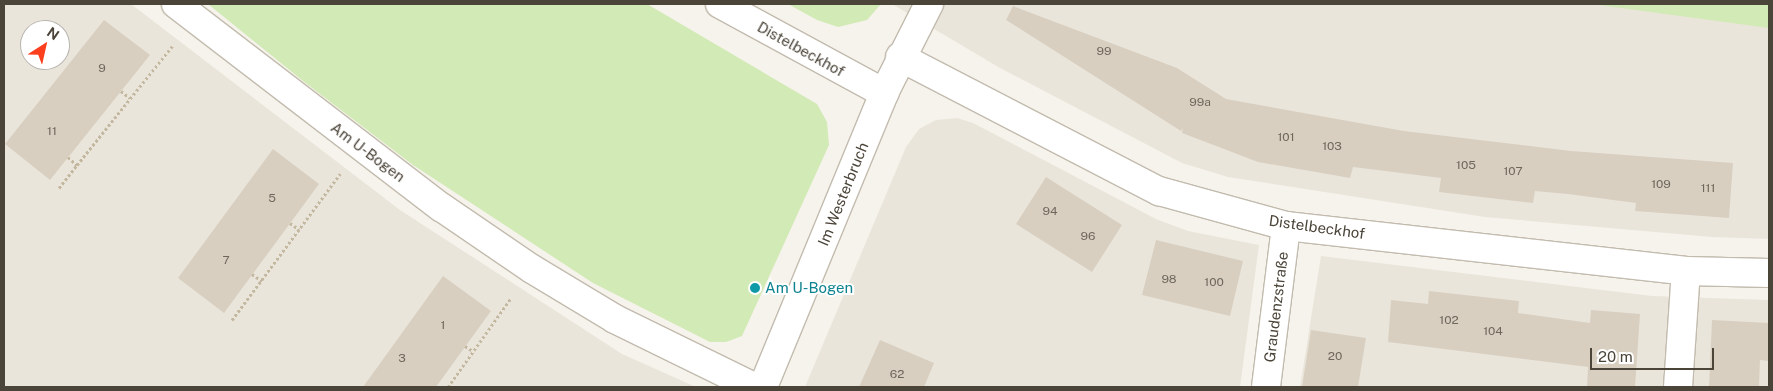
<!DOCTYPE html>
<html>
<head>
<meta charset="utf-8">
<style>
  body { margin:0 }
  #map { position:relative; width:1773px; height:391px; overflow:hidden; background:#f6f3ec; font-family:"Public Sans",sans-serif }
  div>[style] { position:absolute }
  .residential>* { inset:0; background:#eae5da }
  .green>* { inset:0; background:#d2eab5 }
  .building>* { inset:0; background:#d8cfc1 }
  .path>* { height:3px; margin-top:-1.5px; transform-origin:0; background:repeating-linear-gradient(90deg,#c4b79f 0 2.5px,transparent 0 5px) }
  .roads { filter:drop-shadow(1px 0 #c2bbae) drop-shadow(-1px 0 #c2bbae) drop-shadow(0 1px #c2bbae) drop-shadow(0 -1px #c2bbae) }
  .minor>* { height:28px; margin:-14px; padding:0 14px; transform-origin:14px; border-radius:14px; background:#fff }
  .dots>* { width:14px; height:14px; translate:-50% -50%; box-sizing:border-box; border:2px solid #fff; border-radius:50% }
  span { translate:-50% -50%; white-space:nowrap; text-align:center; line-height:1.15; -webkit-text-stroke:4px #fff; paint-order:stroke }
  .number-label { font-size:12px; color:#6e675b }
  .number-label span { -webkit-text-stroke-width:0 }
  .street-label { font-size:15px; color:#4b4439 }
  .culture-label { font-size:15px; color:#0d838f }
  .left { translate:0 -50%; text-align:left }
  .frame { position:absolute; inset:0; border:5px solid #4b4439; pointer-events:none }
  .north { position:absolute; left:20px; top:20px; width:50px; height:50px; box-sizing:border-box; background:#fff; border:1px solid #b7b4b0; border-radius:50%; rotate:35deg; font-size:14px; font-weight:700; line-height:20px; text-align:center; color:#4b4439 }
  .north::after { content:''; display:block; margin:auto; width:18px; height:22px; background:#fc3f1d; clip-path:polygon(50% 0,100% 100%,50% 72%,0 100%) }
  .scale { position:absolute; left:1590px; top:348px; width:124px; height:22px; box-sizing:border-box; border:2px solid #4b4439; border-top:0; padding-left:6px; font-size:15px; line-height:18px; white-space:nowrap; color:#4b4439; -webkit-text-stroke:4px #fff; paint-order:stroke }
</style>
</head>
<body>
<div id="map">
  <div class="residential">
    <i style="clip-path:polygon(evenodd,4px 4px,131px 4px,400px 210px,622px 354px,696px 387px,4px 387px,4px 4px,30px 30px,60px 30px,60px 60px,30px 60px,30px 30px)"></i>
    <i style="clip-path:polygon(892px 4px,1769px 4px,1769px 239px,1712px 237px,1485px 217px,1228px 177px,1182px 163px,1000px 68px)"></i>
    <i style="clip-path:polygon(957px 118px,973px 123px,1156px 219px,1188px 231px,1259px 245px,1240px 387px,805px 387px,906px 147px,919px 129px,936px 120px)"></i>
    <i style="clip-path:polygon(1321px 256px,1652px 296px,1769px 300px,1769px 387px,1300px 387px)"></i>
  </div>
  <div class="green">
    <i style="clip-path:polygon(208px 4px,647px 4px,817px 104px,827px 122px,829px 145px,742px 336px,726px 342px,710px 342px,593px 283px,413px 165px,303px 81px)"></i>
    <i style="clip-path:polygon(788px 4px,881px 4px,867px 20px,838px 27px,817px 20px)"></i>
    <i style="clip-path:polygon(1593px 4px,1769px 4px,1769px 28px,1606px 6px)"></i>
  </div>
  <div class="building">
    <i style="clip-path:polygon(1013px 6px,1177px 68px,1226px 99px,1404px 131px,1571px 151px,1733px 163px,1729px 218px,1635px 211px,1636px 203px,1568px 194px,1535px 191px,1533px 203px,1439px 192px,1441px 178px,1353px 167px,1350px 178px,1258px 162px,1182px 133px,1183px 128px,1181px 131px,1006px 20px)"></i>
    <i style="clip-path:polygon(104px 20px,150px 55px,50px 180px,5px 144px)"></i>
    <i style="clip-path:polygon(273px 149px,319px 184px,224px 313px,178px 278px)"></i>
    <i style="clip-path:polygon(1046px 177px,1122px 225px,1092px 272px,1016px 224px)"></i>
    <i style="clip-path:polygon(1156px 240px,1243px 261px,1230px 316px,1142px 295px)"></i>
    <i style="clip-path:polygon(443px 276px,491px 311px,436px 387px,363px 387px)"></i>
    <i style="clip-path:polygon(1429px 291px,1519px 301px,1518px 313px,1590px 323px,1591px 310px,1640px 314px,1635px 387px,1587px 387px,1588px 367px,1388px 342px,1391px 300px,1428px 304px)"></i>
    <i style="clip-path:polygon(1712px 320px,1769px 323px,1769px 361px,1760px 360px,1759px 387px,1709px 387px)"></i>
    <i style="clip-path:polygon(1311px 330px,1366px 338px,1358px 387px,1302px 387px)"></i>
    <i style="clip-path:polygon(880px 340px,934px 363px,924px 387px,859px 387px)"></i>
  </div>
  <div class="path">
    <i style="left:121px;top:91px;width:11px;rotate:38deg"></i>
    <i style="left:68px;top:157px;width:12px;rotate:42deg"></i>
    <i style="left:77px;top:165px;width:154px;rotate:-51.3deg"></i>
    <i style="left:59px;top:188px;width:29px;rotate:-52deg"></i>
    <i style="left:290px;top:223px;width:11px;rotate:34deg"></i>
    <i style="left:252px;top:274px;width:12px;rotate:35deg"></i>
    <i style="left:232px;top:320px;width:182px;rotate:-53.5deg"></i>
    <i style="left:465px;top:346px;width:9px;rotate:32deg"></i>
    <i style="left:448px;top:387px;width:109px;rotate:-54.7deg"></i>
  </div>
  <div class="roads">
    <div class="minor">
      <i style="left:176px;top:4px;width:334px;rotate:37.5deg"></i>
      <i style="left:441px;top:207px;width:110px;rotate:34.3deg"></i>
      <i style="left:532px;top:269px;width:97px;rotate:31.1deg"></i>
      <i style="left:615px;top:319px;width:155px;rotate:26.1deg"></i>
      <i style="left:720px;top:4px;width:187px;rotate:28.5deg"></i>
      <i style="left:900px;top:57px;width:292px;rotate:27.4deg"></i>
      <i style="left:1159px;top:191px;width:132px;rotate:15.4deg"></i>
      <i style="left:1286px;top:226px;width:403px;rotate:6.4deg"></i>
      <i style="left:1686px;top:271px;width:83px;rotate:1.4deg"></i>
      <i style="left:763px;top:387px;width:318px;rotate:-67.6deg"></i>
      <i style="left:884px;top:93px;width:100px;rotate:-63.2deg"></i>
      <i style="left:1266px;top:387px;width:162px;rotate:-82.9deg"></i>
      <i style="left:1678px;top:387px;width:116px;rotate:-86.1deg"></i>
    </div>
  </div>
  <div class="dots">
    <i style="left:755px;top:288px;background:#0f9aa8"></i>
  </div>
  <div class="number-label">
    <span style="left:1104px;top:52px">99</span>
    <span style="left:102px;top:69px">9</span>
    <span style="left:1200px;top:103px">99a</span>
    <span style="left:52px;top:132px">11</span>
    <span style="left:1286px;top:138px">101</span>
    <span style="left:1332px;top:147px">103</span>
    <span style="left:1466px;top:166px">105</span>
    <span style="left:1513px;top:172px">107</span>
    <span style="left:1661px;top:185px">109</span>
    <span style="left:1708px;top:189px">111</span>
    <span style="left:272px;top:199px">5</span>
    <span style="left:1050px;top:212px">94</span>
    <span style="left:1088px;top:237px">96</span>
    <span style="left:226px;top:261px">7</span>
    <span style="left:1169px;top:280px">98</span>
    <span style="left:1214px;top:283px">100</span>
    <span style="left:1449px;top:321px">102</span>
    <span style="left:443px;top:326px">1</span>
    <span style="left:1493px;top:332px">104</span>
    <span style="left:1335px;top:357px">20</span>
    <span style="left:402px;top:359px">3</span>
    <span style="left:897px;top:375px">62</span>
  </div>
  <div class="street-label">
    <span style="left:801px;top:49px;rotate:29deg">Distelbeckhof</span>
    <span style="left:368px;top:152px;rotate:37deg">Am U-Bogen</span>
    <span style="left:843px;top:194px;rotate:-68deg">Im Westerbruch</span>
    <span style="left:1317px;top:227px;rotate:8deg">Distelbeckhof</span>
    <span style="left:1276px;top:307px;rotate:-83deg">Graudenzstraße</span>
  </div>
  <div class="culture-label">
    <span class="left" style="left:765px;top:288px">Am U-Bogen</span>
  </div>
  <div class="frame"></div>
  <div class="north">N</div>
  <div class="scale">20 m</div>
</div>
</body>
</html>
